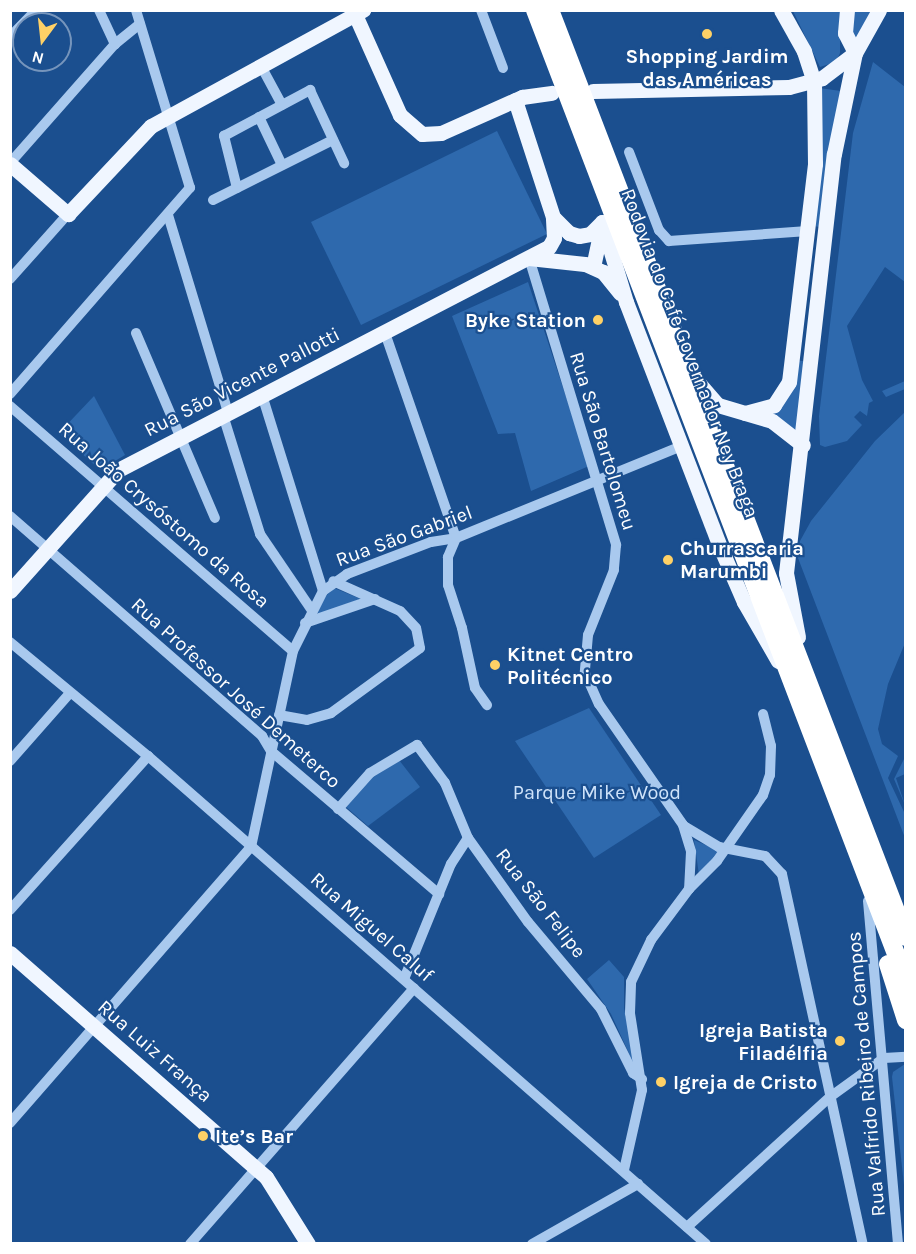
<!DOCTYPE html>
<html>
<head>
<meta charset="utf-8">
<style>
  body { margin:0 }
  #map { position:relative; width:916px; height:1254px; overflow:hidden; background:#1b4f8f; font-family:Karla,sans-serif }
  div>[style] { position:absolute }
  .green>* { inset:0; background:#2e69ad }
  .minor>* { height:10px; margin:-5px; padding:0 5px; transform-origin:5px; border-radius:5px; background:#a9c9ee }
  .major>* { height:15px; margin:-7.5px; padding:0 7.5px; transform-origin:7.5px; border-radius:7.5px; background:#f0f6ff }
  .highway>* { height:18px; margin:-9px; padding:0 9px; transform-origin:9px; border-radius:9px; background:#fff }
  .dots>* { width:16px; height:16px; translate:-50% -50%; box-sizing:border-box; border:3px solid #1b4f8f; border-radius:50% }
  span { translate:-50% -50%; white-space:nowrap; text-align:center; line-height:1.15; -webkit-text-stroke:4.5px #1b4f8f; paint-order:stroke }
  .poi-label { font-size:20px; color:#fff; font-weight:700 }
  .right { translate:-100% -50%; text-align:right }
  .left { translate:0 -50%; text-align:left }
  .street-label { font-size:20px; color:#fff }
  .park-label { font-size:20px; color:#cfe3fa }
  .frame { position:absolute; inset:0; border:12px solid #fff; pointer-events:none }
  .north { position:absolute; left:12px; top:12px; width:60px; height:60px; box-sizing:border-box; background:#1b4f8f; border:2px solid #7695bc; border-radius:50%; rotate:195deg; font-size:16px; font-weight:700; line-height:24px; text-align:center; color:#fff }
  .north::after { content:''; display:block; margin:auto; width:21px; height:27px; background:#ffd166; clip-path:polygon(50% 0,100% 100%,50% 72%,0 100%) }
</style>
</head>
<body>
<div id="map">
  <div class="green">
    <i style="clip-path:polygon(793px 11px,840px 11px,840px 53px,836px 62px,820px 67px)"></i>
    <i style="clip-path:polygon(854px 11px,874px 11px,855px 43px,852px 41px)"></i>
    <i style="clip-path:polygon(873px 62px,905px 87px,905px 282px,885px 267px,847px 326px,862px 380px,873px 401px,869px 403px,867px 416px,860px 411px,854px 417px,862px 425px,847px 441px,825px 447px,820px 445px,819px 416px,853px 133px)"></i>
    <i style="clip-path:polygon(819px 88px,841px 91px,820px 227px,813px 226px)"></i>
    <i style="clip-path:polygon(497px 131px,547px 234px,361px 325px,311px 222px)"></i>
    <i style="clip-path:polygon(528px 282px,589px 466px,531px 491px,515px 433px,498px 434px,452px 316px)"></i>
    <i style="clip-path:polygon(793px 360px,812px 362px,803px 445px,765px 410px)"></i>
    <i style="clip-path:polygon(905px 381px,905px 389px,886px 397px,882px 391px)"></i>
    <i style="clip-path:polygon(94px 396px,125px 455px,100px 470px,59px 433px)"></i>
    <i style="clip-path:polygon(905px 412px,905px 643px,888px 684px,878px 729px,882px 744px,898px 756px,888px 778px,905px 814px,905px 838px,798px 558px,800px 541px,811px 521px,875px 441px)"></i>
    <i style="clip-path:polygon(334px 588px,361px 599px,319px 614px,315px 611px,321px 600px)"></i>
    <i style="clip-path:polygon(589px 708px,661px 815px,594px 858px,515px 741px)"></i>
    <i style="clip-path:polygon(904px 759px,905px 774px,896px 778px,905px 805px,894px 779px)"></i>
    <i style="clip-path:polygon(399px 760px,420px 787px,368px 826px,346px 807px,369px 779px)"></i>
    <i style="clip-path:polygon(694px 840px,720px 851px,699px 875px)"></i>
    <i style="clip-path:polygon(609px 960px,624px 977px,624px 1008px,637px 1071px,611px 1014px,587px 979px)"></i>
    <i style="clip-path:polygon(905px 1064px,906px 1064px,905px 1194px,892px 1077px,893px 1072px)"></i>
  </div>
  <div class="minor">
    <i style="left:99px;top:10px;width:38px;rotate:65deg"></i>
    <i style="left:481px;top:10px;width:62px;rotate:69.2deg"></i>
    <i style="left:10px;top:37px;width:37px;rotate:-46deg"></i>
    <i style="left:261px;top:66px;width:44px;rotate:61.7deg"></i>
    <i style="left:259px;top:117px;width:53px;rotate:64.4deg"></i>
    <i style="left:629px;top:152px;width:84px;rotate:69deg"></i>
    <i style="left:659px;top:230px;width:15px;rotate:48deg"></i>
    <i style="left:669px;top:241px;width:139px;rotate:-4.1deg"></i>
    <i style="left:10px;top:163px;width:159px;rotate:-48.6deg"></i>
    <i style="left:115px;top:44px;width:32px;rotate:-39deg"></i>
    <i style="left:237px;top:188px;width:54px;rotate:-104deg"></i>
    <i style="left:224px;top:136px;width:98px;rotate:-28.1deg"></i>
    <i style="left:310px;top:90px;width:81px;rotate:65deg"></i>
    <i style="left:213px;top:200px;width:134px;rotate:-26.6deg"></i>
    <i style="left:168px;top:215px;width:207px;rotate:73.1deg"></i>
    <i style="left:529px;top:258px;width:300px;rotate:73.1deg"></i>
    <i style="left:616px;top:545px;width:25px;rotate:95deg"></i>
    <i style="left:614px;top:570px;width:70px;rotate:111.8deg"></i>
    <i style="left:588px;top:635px;width:38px;rotate:95deg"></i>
    <i style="left:585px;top:673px;width:34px;rotate:66deg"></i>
    <i style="left:599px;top:704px;width:147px;rotate:55.2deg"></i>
    <i style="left:683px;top:825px;width:28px;rotate:73deg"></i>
    <i style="left:691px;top:852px;width:37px;rotate:93deg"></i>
    <i style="left:10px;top:279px;width:87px;rotate:-48.3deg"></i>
    <i style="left:136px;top:333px;width:201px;rotate:66.9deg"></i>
    <i style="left:385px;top:333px;width:217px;rotate:70.9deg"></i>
    <i style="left:456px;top:538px;width:21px;rotate:113deg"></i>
    <i style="left:448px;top:557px;width:28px;rotate:90deg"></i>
    <i style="left:448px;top:585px;width:45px;rotate:72deg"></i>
    <i style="left:462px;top:628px;width:61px;rotate:77.8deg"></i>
    <i style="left:475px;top:688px;width:21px;rotate:55deg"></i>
    <i style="left:10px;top:394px;width:274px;rotate:-48.9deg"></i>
    <i style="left:190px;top:188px;width:186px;rotate:-106.9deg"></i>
    <i style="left:262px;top:395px;width:205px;rotate:72.7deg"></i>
    <i style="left:10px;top:406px;width:374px;rotate:40.9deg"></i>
    <i style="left:223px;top:415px;width:125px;rotate:72.7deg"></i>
    <i style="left:260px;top:534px;width:91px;rotate:55.8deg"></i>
    <i style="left:10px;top:516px;width:335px;rotate:41.1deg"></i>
    <i style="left:262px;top:736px;width:17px;rotate:59deg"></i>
    <i style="left:271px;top:751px;width:221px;rotate:40.4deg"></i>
    <i style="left:305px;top:623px;width:74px;rotate:-18.9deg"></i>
    <i style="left:10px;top:642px;width:179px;rotate:39.6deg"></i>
    <i style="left:148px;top:756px;width:741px;rotate:41.17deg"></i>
    <i style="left:279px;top:715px;width:28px;rotate:10deg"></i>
    <i style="left:307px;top:720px;width:25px;rotate:-16deg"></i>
    <i style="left:331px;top:713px;width:110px;rotate:-36.1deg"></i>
    <i style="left:420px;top:648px;width:20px;rotate:-101deg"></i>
    <i style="left:416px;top:628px;width:23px;rotate:-133deg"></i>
    <i style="left:400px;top:611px;width:73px;rotate:-155.9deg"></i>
    <i style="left:10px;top:761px;width:91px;rotate:-48.6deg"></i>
    <i style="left:338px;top:809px;width:48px;rotate:-48.4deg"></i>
    <i style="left:370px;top:773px;width:55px;rotate:-30.8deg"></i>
    <i style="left:417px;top:745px;width:47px;rotate:53.6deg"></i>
    <i style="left:445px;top:783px;width:60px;rotate:67.3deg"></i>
    <i style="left:468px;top:838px;width:103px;rotate:54.5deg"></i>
    <i style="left:528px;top:922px;width:114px;rotate:50deg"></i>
    <i style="left:601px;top:1009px;width:72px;rotate:63.4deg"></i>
    <i style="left:633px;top:1073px;width:11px;rotate:34deg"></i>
    <i style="left:684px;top:826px;width:41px;rotate:31deg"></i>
    <i style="left:719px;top:847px;width:47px;rotate:11.1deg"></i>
    <i style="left:765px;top:856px;width:25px;rotate:47deg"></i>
    <i style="left:782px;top:874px;width:379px;rotate:77.7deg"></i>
    <i style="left:868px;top:901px;width:344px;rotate:85deg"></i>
    <i style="left:10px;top:910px;width:207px;rotate:-48.1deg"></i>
    <i style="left:404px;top:979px;width:124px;rotate:-67.8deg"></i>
    <i style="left:451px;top:864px;width:31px;rotate:-57deg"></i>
    <i style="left:10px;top:1123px;width:366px;rotate:-48.9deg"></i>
    <i style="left:251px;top:847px;width:200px;rotate:-77.9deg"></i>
    <i style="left:293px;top:651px;width:67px;rotate:-63.4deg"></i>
    <i style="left:323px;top:591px;width:29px;rotate:-35deg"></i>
    <i style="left:347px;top:574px;width:90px;rotate:-20.9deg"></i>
    <i style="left:431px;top:542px;width:25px;rotate:-9deg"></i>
    <i style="left:456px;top:538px;width:244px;rotate:-22.2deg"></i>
    <i style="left:624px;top:1170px;width:82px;rotate:-77.3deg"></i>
    <i style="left:642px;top:1090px;width:78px;rotate:-98.9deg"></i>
    <i style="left:630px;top:1013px;width:31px;rotate:-88deg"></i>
    <i style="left:631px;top:982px;width:47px;rotate:-64.5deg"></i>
    <i style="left:651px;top:940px;width:64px;rotate:-53.3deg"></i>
    <i style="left:689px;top:889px;width:40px;rotate:-45deg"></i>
    <i style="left:717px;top:861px;width:80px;rotate:-55.1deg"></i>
    <i style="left:763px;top:795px;width:21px;rotate:-71deg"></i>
    <i style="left:770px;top:775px;width:29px;rotate:-88deg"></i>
    <i style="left:771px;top:746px;width:33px;rotate:-104deg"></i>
    <i style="left:687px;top:1227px;width:193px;rotate:-42.3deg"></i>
    <i style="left:830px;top:1097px;width:67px;rotate:-35.8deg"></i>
    <i style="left:884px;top:1058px;width:22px;rotate:-3deg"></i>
    <i style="left:190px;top:1244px;width:340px;rotate:-48.8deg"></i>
    <i style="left:532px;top:1244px;width:122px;rotate:-29.5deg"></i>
  </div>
  <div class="major">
    <i style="left:353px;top:10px;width:115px;rotate:65.9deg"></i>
    <i style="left:400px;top:115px;width:29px;rotate:41deg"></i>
    <i style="left:422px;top:134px;width:19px;rotate:-3deg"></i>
    <i style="left:441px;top:133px;width:89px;rotate:-24deg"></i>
    <i style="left:522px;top:97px;width:30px;rotate:-8deg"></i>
    <i style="left:847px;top:10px;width:23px;rotate:95deg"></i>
    <i style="left:845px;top:33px;width:22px;rotate:63deg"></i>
    <i style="left:593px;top:91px;width:196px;rotate:-1.2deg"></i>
    <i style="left:789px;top:87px;width:34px;rotate:-15deg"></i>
    <i style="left:822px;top:78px;width:41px;rotate:-37.1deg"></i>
    <i style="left:10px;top:164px;width:77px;rotate:40.8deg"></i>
    <i style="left:68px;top:214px;width:121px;rotate:-46.7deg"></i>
    <i style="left:151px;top:126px;width:242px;rotate:-28.7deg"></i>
    <i style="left:553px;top:217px;width:23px;rotate:45deg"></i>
    <i style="left:569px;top:233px;width:10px;rotate:17deg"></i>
    <i style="left:579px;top:236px;width:11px;rotate:-10deg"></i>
    <i style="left:590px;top:234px;width:17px;rotate:-45deg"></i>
    <i style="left:602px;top:222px;width:84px;rotate:73.3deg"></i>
    <i style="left:626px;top:302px;width:265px;rotate:69deg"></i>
    <i style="left:721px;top:549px;width:58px;rotate:66.5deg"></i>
    <i style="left:744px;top:602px;width:68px;rotate:60deg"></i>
    <i style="left:529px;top:258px;width:56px;rotate:6.1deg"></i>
    <i style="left:585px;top:264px;width:20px;rotate:24deg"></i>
    <i style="left:603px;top:272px;width:27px;rotate:51deg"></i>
    <i style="left:593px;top:267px;width:40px;rotate:-78deg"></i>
    <i style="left:696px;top:380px;width:33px;rotate:49deg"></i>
    <i style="left:718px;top:405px;width:56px;rotate:16.5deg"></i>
    <i style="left:772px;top:421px;width:39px;rotate:38deg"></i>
    <i style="left:745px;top:413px;width:30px;rotate:-15deg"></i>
    <i style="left:774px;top:405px;width:27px;rotate:-57deg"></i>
    <i style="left:789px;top:382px;width:220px;rotate:-83.2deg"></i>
    <i style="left:815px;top:164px;width:82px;rotate:-90.7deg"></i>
    <i style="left:814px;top:82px;width:33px;rotate:-108deg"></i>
    <i style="left:804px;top:51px;width:47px;rotate:-119.3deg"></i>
    <i style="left:10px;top:591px;width:162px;rotate:-48.2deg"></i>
    <i style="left:118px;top:470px;width:485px;rotate:-27.4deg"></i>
    <i style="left:549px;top:247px;width:10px;rotate:-61deg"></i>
    <i style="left:554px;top:238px;width:21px;rotate:-93deg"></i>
    <i style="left:553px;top:217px;width:123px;rotate:-108deg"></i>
    <i style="left:798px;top:637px;width:65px;rotate:-100.6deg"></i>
    <i style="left:786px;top:573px;width:422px;rotate:-83.5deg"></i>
    <i style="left:834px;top:154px;width:103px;rotate:-78.3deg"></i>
    <i style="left:855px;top:53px;width:49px;rotate:-60.8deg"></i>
    <i style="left:10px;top:953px;width:340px;rotate:41.2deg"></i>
    <i style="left:266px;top:1177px;width:79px;rotate:57.9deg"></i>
  </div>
  <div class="highway">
    <i style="left:535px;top:10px;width:1039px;rotate:69.07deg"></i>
    <i style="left:550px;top:10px;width:993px;rotate:68.99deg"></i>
    <i style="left:888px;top:964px;width:59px;rotate:72.2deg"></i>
  </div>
  <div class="dots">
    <i style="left:707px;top:34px;background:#ffd166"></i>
    <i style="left:598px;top:320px;background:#ffd166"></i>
    <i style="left:668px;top:560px;background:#ffd166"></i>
    <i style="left:495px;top:665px;background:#ffd166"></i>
    <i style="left:840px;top:1041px;background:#ffd166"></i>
    <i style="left:661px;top:1082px;background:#ffd166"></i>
    <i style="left:203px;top:1136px;background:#ffd166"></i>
  </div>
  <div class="poi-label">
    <span style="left:707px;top:68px">Shopping Jardim<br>das Américas</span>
    <span class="right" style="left:586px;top:320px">Byke Station</span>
    <span class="left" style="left:680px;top:560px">Churrascaria<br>Marumbi</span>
    <span class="left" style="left:507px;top:666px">Kitnet Centro<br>Politécnico</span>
    <span class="right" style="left:828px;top:1042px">Igreja Batista<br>Filadélfia</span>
    <span class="left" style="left:673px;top:1082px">Igreja de Cristo</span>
    <span class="left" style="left:215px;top:1136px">Ite’s Bar</span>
  </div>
  <div class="street-label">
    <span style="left:690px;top:353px;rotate:69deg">Rodovia do Café Governador Ney Braga</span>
    <span style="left:242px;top:382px;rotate:-27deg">Rua São Vicente Pallotti</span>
    <span style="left:603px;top:441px;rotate:73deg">Rua São Bartolomeu</span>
    <span style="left:164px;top:515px;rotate:41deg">Rua João Crysóstomo da Rosa</span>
    <span style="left:404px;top:536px;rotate:-20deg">Rua São Gabriel</span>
    <span style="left:236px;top:693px;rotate:42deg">Rua Professor José Demeterco</span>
    <span style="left:541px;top:903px;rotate:52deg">Rua São Felipe</span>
    <span style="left:372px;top:927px;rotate:41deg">Rua Miguel Caluf</span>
    <span style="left:155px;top:1051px;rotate:41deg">Rua Luiz França</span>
    <span style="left:866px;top:1074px;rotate:-95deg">Rua Valfrido Ribeiro de Campos</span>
  </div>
  <div class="park-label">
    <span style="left:597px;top:792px">Parque Mike Wood</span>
  </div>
  <div class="frame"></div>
  <div class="north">N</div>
</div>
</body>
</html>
